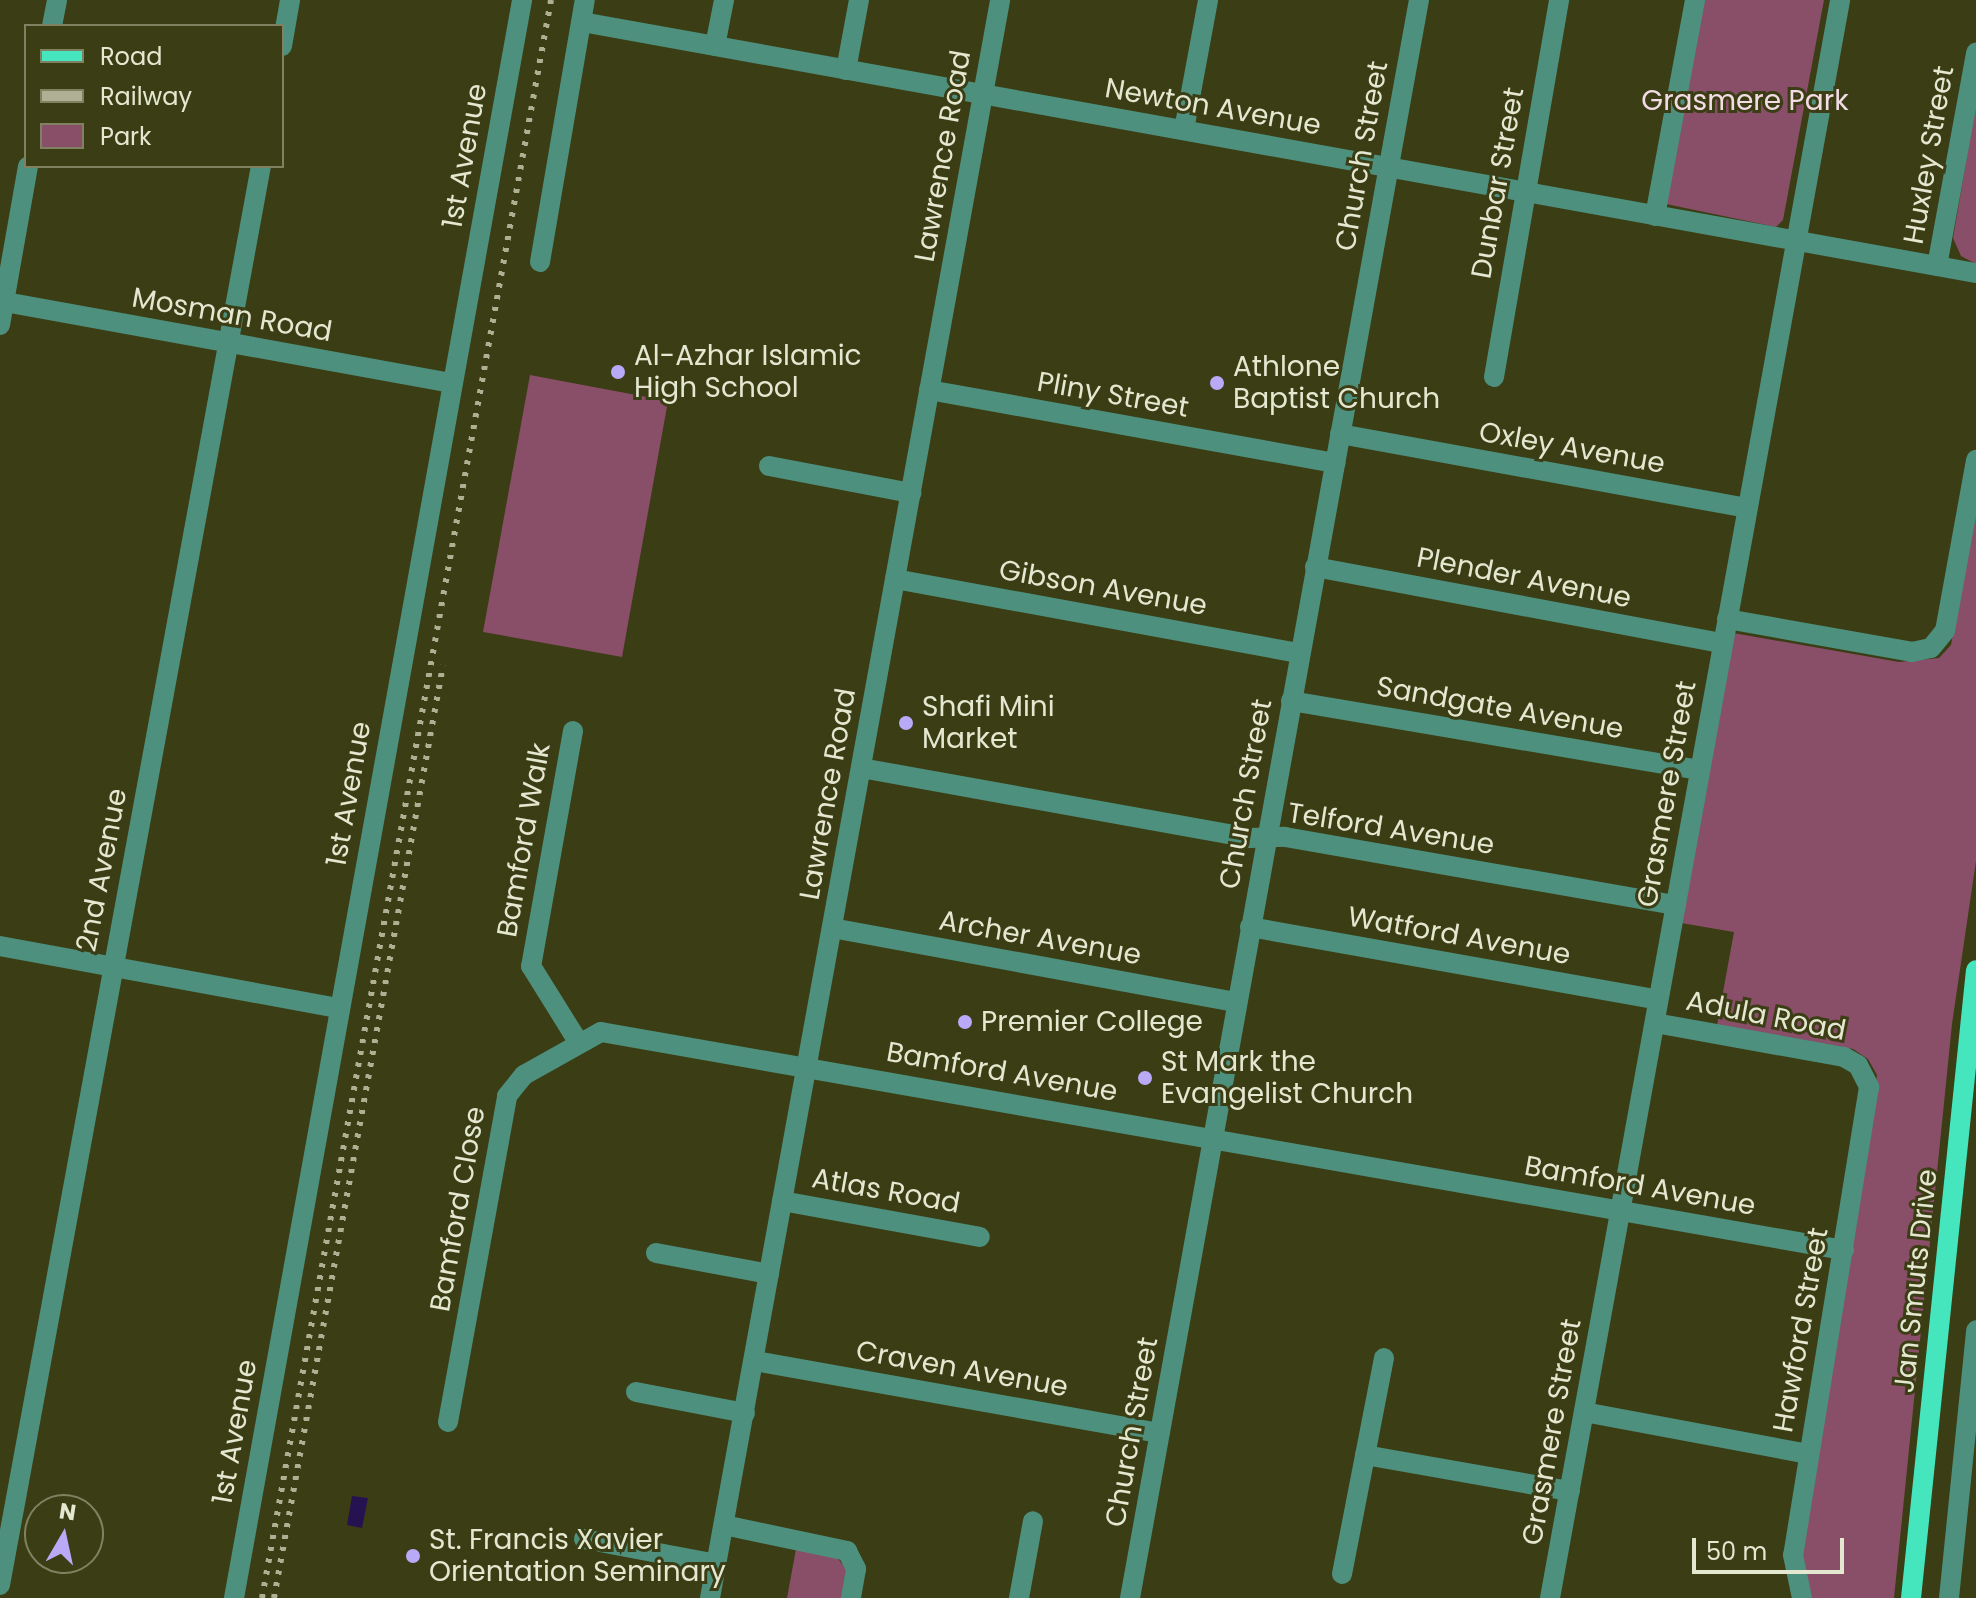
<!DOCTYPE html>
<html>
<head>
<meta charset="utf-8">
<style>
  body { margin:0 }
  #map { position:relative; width:1976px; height:1598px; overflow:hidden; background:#3b3d14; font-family:Poppins,sans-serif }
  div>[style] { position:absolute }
  .green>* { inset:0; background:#894e68 }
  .water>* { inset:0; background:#271251 }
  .minor>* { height:20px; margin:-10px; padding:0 10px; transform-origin:10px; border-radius:10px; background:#4d907d }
  .major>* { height:20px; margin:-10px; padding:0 10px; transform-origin:10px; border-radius:10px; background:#45e5be }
  .rail>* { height:6px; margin-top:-3px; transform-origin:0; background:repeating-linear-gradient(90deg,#adb093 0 4px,transparent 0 12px) }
  .dots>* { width:22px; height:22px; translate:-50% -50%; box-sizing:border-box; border:4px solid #3b3d14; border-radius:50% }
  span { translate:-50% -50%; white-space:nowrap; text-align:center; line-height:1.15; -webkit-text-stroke:6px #3b3d14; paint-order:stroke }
  .park-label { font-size:28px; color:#f3dce5 }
  .street-label { font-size:28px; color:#e5e8d1 }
  .poi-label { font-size:28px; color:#e5e8d1 }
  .left { translate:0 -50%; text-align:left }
  .legend { position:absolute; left:24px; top:24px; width:260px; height:144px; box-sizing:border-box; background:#3b3d14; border:2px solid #7f8160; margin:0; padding:10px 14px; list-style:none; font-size:24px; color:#e5e8d1 }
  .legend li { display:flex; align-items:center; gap:16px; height:40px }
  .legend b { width:40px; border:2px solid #7f8160 }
  .north { position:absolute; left:24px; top:1494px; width:80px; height:80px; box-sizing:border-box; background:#3b3d14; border:2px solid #7f8160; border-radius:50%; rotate:9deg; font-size:22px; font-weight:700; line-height:32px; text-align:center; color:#e5e8d1 }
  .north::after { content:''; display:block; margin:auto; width:28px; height:36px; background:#b9aaf7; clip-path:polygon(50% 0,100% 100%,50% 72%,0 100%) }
  .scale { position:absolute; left:1692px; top:1538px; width:152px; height:36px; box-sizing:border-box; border:4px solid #e5e8d1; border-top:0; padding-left:10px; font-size:24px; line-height:28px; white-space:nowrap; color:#e5e8d1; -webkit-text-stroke:6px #3b3d14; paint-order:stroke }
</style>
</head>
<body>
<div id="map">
  <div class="green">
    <i style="clip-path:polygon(1703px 0,1824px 0,1783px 220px,1776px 227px,1666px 204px)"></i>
    <i style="clip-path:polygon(1976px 104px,1976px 264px,1961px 256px,1953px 238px)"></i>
    <i style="clip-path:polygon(530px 375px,668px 401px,622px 657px,483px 632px)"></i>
    <i style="clip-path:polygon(1976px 510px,1976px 861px,1952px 1024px,1894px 1598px,1811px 1598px,1801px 1552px,1877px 1075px,1868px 1059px,1853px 1049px,1717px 1025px,1734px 932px,1681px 923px,1733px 633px,1899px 662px,1939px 658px,1951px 645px)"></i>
    <i style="clip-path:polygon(796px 1549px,836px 1556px,846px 1569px,841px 1598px,787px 1598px)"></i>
  </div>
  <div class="water">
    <i style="clip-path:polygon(352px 1496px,368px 1498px,362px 1528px,347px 1525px)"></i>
  </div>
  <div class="minor">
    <i style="left:582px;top:22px;width:1416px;rotate:10.21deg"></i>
    <i style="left:52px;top:26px;width:26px;rotate:-79deg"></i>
    <i style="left:282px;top:46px;width:47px;rotate:-80.1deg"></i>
    <i style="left:715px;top:46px;width:47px;rotate:-78.9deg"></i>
    <i style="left:846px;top:70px;width:71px;rotate:-79.5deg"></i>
    <i style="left:1184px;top:130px;width:132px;rotate:-79.5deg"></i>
    <i style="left:1655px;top:216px;width:220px;rotate:-79.5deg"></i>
    <i style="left:540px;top:262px;width:266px;rotate:-80.3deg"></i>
    <i style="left:1937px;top:266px;width:217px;rotate:-79.6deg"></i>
    <i style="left:0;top:301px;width:460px;rotate:10.3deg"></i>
    <i style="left:0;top:325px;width:161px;rotate:-80deg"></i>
    <i style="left:1494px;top:377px;width:383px;rotate:-80.2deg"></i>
    <i style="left:929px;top:390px;width:413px;rotate:10.2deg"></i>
    <i style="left:1340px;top:434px;width:414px;rotate:10.3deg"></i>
    <i style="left:769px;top:466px;width:145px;rotate:10.8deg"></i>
    <i style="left:1315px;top:567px;width:415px;rotate:10.6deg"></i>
    <i style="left:895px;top:579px;width:412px;rotate:10.4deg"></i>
    <i style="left:1727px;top:619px;width:188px;rotate:10.1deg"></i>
    <i style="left:1912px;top:652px;width:19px;rotate:-12deg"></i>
    <i style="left:1931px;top:648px;width:22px;rotate:-51deg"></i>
    <i style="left:1945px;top:631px;width:174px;rotate:-79.7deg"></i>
    <i style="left:1291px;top:701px;width:415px;rotate:9.6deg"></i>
    <i style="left:573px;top:731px;width:239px;rotate:100.1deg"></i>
    <i style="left:531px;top:966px;width:87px;rotate:58.1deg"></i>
    <i style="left:861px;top:768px;width:395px;rotate:10.2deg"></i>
    <i style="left:1250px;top:838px;width:35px;rotate:-2deg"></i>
    <i style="left:1285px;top:837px;width:397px;rotate:9.9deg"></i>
    <i style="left:1250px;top:927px;width:414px;rotate:10.1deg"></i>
    <i style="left:832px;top:928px;width:412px;rotate:10.4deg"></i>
    <i style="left:0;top:946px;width:344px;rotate:10.4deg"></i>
    <i style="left:1655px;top:1023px;width:192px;rotate:10.2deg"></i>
    <i style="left:1844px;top:1057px;width:16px;rotate:30deg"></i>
    <i style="left:1858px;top:1065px;width:25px;rotate:63deg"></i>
    <i style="left:1869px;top:1087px;width:474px;rotate:99.2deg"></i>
    <i style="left:1793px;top:1555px;width:44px;rotate:78.2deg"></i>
    <i style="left:782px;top:1201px;width:201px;rotate:10.3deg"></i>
    <i style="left:656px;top:1253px;width:115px;rotate:10.5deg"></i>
    <i style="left:755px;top:1361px;width:411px;rotate:10.1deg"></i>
    <i style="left:636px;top:1392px;width:111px;rotate:10.9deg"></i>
    <i style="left:1584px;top:1412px;width:229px;rotate:10.6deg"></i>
    <i style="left:448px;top:1422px;width:331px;rotate:-79.7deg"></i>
    <i style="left:507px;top:1096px;width:27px;rotate:-51deg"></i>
    <i style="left:524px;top:1075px;width:88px;rotate:-29.2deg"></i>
    <i style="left:601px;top:1032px;width:1262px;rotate:9.95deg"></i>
    <i style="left:1365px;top:1455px;width:208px;rotate:10deg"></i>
    <i style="left:724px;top:1525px;width:126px;rotate:11.9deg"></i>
    <i style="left:847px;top:1551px;width:20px;rotate:63deg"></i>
    <i style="left:856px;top:1569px;width:29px;rotate:100deg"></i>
    <i style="left:584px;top:1539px;width:134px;rotate:10.7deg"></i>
    <i style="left:1342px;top:1574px;width:220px;rotate:-79deg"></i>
    <i style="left:0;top:1585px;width:1443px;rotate:-79.58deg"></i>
    <i style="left:234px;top:1598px;width:1624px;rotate:-79.78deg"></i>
    <i style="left:710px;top:1598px;width:1624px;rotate:-79.71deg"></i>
    <i style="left:1019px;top:1598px;width:78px;rotate:-79.7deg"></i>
    <i style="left:1130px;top:1598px;width:1624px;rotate:-79.75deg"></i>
    <i style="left:1550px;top:1598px;width:1624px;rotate:-79.71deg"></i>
    <i style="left:1949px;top:1598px;width:269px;rotate:-84.2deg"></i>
  </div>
  <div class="major">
    <i style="left:1911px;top:1598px;width:631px;rotate:-84.09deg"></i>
  </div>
  <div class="rail">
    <i style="left:262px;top:1598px;width:1624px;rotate:-79.75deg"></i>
    <i style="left:274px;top:1598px;width:948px;rotate:-79.73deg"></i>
  </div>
  <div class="dots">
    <i style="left:618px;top:372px;background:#b9aaf7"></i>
    <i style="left:1217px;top:383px;background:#b9aaf7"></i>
    <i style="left:906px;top:723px;background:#b9aaf7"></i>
    <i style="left:965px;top:1022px;background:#b9aaf7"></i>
    <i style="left:1145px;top:1078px;background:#b9aaf7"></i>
    <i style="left:413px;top:1556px;background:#b9aaf7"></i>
  </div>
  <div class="park-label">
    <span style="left:1745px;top:101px">Grasmere Park</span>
  </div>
  <div class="street-label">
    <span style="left:1213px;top:107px;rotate:10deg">Newton Avenue</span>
    <span style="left:1929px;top:155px;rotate:-80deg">Huxley Street</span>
    <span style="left:465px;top:156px;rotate:-80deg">1st Avenue</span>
    <span style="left:943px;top:156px;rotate:-80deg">Lawrence Road</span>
    <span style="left:1362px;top:156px;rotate:-80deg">Church Street</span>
    <span style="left:1498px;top:183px;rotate:-80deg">Dunbar Street</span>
    <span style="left:232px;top:315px;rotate:10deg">Mosman Road</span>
    <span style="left:1113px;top:395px;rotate:10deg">Pliny Street</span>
    <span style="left:1572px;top:448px;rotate:10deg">Oxley Avenue</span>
    <span style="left:1524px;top:578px;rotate:11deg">Plender Avenue</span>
    <span style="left:1103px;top:588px;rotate:10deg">Gibson Avenue</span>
    <span style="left:1500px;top:708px;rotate:10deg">Sandgate Avenue</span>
    <span style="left:349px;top:794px;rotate:-80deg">1st Avenue</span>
    <span style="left:828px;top:794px;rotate:-80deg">Lawrence Road</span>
    <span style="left:1246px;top:794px;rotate:-80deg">Church Street</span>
    <span style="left:1667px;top:794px;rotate:-80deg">Grasmere Street</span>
    <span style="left:1391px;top:829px;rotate:9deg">Telford Avenue</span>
    <span style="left:524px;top:840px;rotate:-80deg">Bamford Walk</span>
    <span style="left:102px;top:870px;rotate:-79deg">2nd Avenue</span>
    <span style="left:1459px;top:936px;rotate:10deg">Watford Avenue</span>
    <span style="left:1040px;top:938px;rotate:10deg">Archer Avenue</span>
    <span style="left:1766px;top:1016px;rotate:11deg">Adula Road</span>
    <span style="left:1002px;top:1072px;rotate:10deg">Bamford Avenue</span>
    <span style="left:1640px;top:1186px;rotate:10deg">Bamford Avenue</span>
    <span style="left:886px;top:1191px;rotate:10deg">Atlas Road</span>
    <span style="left:458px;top:1209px;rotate:-80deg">Bamford Close</span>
    <span style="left:1916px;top:1281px;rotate:-84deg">Jan Smuts Drive</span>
    <span style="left:1801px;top:1330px;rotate:-80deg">Hawford Street</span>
    <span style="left:962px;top:1369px;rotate:10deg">Craven Avenue</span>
    <span style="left:235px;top:1432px;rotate:-80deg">1st Avenue</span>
    <span style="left:1132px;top:1432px;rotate:-80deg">Church Street</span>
    <span style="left:1552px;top:1432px;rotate:-80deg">Grasmere Street</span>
  </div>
  <div class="poi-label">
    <span class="left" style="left:634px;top:372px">Al-Azhar Islamic<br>High School</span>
    <span class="left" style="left:1233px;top:383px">Athlone<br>Baptist Church</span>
    <span class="left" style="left:922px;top:723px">Shafi Mini<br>Market</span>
    <span class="left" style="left:981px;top:1022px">Premier College</span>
    <span class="left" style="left:1161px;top:1078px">St Mark the<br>Evangelist Church</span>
    <span class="left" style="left:429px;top:1556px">St. Francis Xavier<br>Orientation Seminary</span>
  </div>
  <ul class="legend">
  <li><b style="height:10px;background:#45e5be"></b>Road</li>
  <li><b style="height:10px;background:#adb093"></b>Railway</li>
  <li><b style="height:22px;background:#894e68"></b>Park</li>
  </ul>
  <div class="north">N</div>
  <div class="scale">50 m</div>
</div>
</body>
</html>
